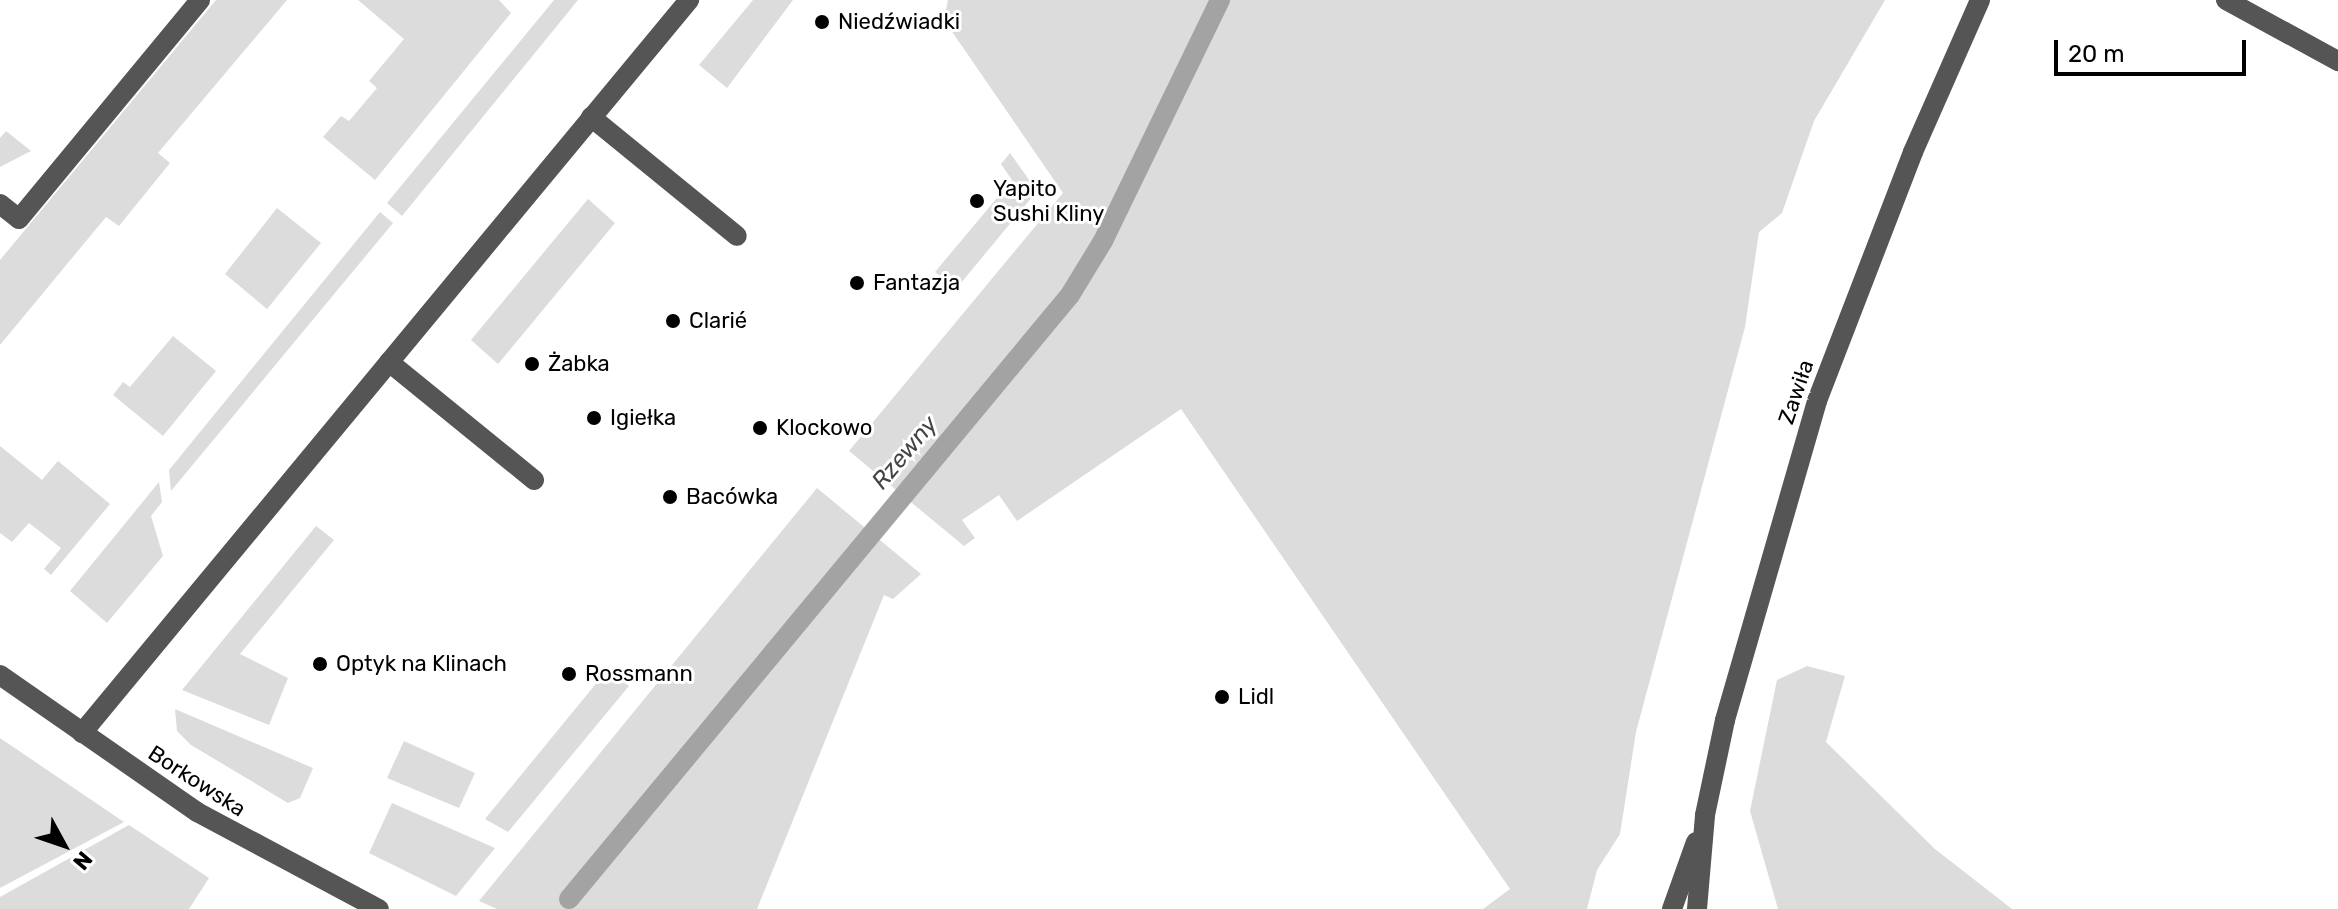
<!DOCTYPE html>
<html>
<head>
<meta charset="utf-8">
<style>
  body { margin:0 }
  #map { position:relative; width:2338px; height:909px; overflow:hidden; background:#fff; font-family:Rubik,sans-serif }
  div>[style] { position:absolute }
  .green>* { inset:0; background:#dcdcdc }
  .stream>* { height:20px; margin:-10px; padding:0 10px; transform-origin:10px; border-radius:10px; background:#a3a3a3 }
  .minor>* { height:20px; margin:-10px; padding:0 10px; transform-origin:10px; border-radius:10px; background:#555 }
  .dots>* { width:22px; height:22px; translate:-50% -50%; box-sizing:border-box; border:4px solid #fff; border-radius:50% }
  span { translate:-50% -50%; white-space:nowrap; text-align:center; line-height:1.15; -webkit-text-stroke:6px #fff; paint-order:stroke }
  .poi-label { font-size:22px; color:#000 }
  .left { translate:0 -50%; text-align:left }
  .street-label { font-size:22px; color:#000 }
  .water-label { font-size:24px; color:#444; font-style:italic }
  .north { position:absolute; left:24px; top:805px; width:80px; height:80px; -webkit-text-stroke:6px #fff; paint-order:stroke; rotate:130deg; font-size:22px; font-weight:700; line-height:32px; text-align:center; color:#000 }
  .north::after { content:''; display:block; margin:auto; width:28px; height:36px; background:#000; clip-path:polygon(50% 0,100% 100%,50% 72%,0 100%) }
  .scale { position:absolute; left:2054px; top:40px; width:192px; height:36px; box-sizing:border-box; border:4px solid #000; border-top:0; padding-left:10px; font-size:24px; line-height:28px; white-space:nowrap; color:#000; -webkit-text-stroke:6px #fff; paint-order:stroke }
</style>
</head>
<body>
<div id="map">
  <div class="green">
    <i style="clip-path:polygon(216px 0,287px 0,158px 153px,170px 163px,119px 226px,106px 217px,0 345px,0 260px)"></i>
    <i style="clip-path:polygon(358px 0,499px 0,511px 13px,375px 180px,323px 137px,341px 116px,349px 121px,377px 88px,369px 81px,404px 39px)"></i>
    <i style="clip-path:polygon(554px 0,578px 0,402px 216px,387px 203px)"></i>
    <i style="clip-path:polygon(753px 0,793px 0,727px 88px,699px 65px)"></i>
    <i style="clip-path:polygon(948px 0,1885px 0,1814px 121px,1782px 213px,1759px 232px,1745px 327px,1636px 732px,1620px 834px,1597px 870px,1587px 909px,1483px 909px,1510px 889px,1181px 409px,1017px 521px,999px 495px,962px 520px,975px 538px,964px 546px,849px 451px,1063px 193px,944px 20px)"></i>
    <i style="clip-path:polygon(6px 131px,31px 151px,0 167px,0 138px)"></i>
    <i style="clip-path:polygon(1010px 153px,1037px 191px,956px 289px,935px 272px,1012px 180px,1001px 164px)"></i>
    <i style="clip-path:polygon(588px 199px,615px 223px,498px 364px,471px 340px)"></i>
    <i style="clip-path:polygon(277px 208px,321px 243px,267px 309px,225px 274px)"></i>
    <i style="clip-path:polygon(380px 212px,393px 223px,171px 491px,169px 470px)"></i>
    <i style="clip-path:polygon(173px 336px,216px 371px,163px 436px,113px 395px,123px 382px,130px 387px)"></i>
    <i style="clip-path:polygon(0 446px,42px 480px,58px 461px,110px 504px,51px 575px,44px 569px,61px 548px,29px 523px,12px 542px,0 533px)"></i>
    <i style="clip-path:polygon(159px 482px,162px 502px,151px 516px,163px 556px,107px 623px,70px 591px)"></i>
    <i style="clip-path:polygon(817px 488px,921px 574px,893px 599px,884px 595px,757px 909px,497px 909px,479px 901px)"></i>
    <i style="clip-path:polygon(316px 526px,334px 540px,240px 654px,288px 678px,269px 725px,182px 690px)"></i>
    <i style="clip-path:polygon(1807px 666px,1845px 676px,1826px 742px,1935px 849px,2012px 909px,1778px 909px,1750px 811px,1777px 680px)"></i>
    <i style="clip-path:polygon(608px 669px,629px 686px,508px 832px,485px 819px)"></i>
    <i style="clip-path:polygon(175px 709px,313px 768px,300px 798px,288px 803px,191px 745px,177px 731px)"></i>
    <i style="clip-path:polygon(0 738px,124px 822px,0 888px)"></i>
    <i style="clip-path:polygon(404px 741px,475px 773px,459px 808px,387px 778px)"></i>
    <i style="clip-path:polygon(392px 803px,495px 848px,456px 896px,369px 853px)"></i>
    <i style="clip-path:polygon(129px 825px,209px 878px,189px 909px,0 909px,0 897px)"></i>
  </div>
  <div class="stream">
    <i style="left:569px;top:899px;width:785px;rotate:-50.33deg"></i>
    <i style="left:1070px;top:295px;width:63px;rotate:-58.6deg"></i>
    <i style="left:1103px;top:241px;width:268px;rotate:-64.1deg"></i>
  </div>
  <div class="minor">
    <i style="left:2226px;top:0;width:128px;rotate:28.6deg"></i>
    <i style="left:591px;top:117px;width:188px;rotate:39.2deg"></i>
    <i style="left:0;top:204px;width:24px;rotate:38deg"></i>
    <i style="left:19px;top:219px;width:284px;rotate:-50.4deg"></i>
    <i style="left:389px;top:362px;width:187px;rotate:39.1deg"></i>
    <i style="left:0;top:675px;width:240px;rotate:34.8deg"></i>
    <i style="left:197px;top:812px;width:206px;rotate:28.1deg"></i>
    <i style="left:82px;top:733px;width:952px;rotate:-50.37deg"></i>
    <i style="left:1672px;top:909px;width:71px;rotate:-70.3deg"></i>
    <i style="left:1697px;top:909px;width:94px;rotate:-85.1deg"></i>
    <i style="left:1705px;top:815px;width:97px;rotate:-78.1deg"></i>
    <i style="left:1725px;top:720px;width:332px;rotate:-73.9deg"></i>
    <i style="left:1817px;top:401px;width:267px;rotate:-68.9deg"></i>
    <i style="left:1913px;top:152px;width:166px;rotate:-66.2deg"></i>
  </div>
  <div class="dots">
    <i style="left:822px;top:22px;background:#000"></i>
    <i style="left:977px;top:201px;background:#000"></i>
    <i style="left:857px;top:283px;background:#000"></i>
    <i style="left:673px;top:321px;background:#000"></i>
    <i style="left:532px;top:364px;background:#000"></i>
    <i style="left:594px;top:418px;background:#000"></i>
    <i style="left:760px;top:428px;background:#000"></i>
    <i style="left:670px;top:497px;background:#000"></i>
    <i style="left:320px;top:664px;background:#000"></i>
    <i style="left:569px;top:674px;background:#000"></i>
    <i style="left:1222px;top:697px;background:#000"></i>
  </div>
  <div class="poi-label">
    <span class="left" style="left:838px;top:22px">Niedźwiadki</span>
    <span class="left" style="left:993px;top:201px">Yapito<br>Sushi Kliny</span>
    <span class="left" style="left:873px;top:283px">Fantazja</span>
    <span class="left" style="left:689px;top:321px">Clarié</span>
    <span class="left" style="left:548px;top:364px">Żabka</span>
    <span class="left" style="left:610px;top:418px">Igiełka</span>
    <span class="left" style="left:776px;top:428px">Klockowo</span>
    <span class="left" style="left:686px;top:497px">Bacówka</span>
    <span class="left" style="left:336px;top:664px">Optyk na Klinach</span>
    <span class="left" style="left:585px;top:674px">Rossmann</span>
    <span class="left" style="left:1238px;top:697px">Lidl</span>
  </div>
  <div class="street-label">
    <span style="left:1796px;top:392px;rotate:-71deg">Zawiła</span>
    <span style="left:197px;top:781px;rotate:33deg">Borkowska</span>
  </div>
  <div class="water-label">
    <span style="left:905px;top:453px;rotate:-50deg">Rzewny</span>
  </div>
  <div class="north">N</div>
  <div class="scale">20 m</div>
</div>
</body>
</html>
